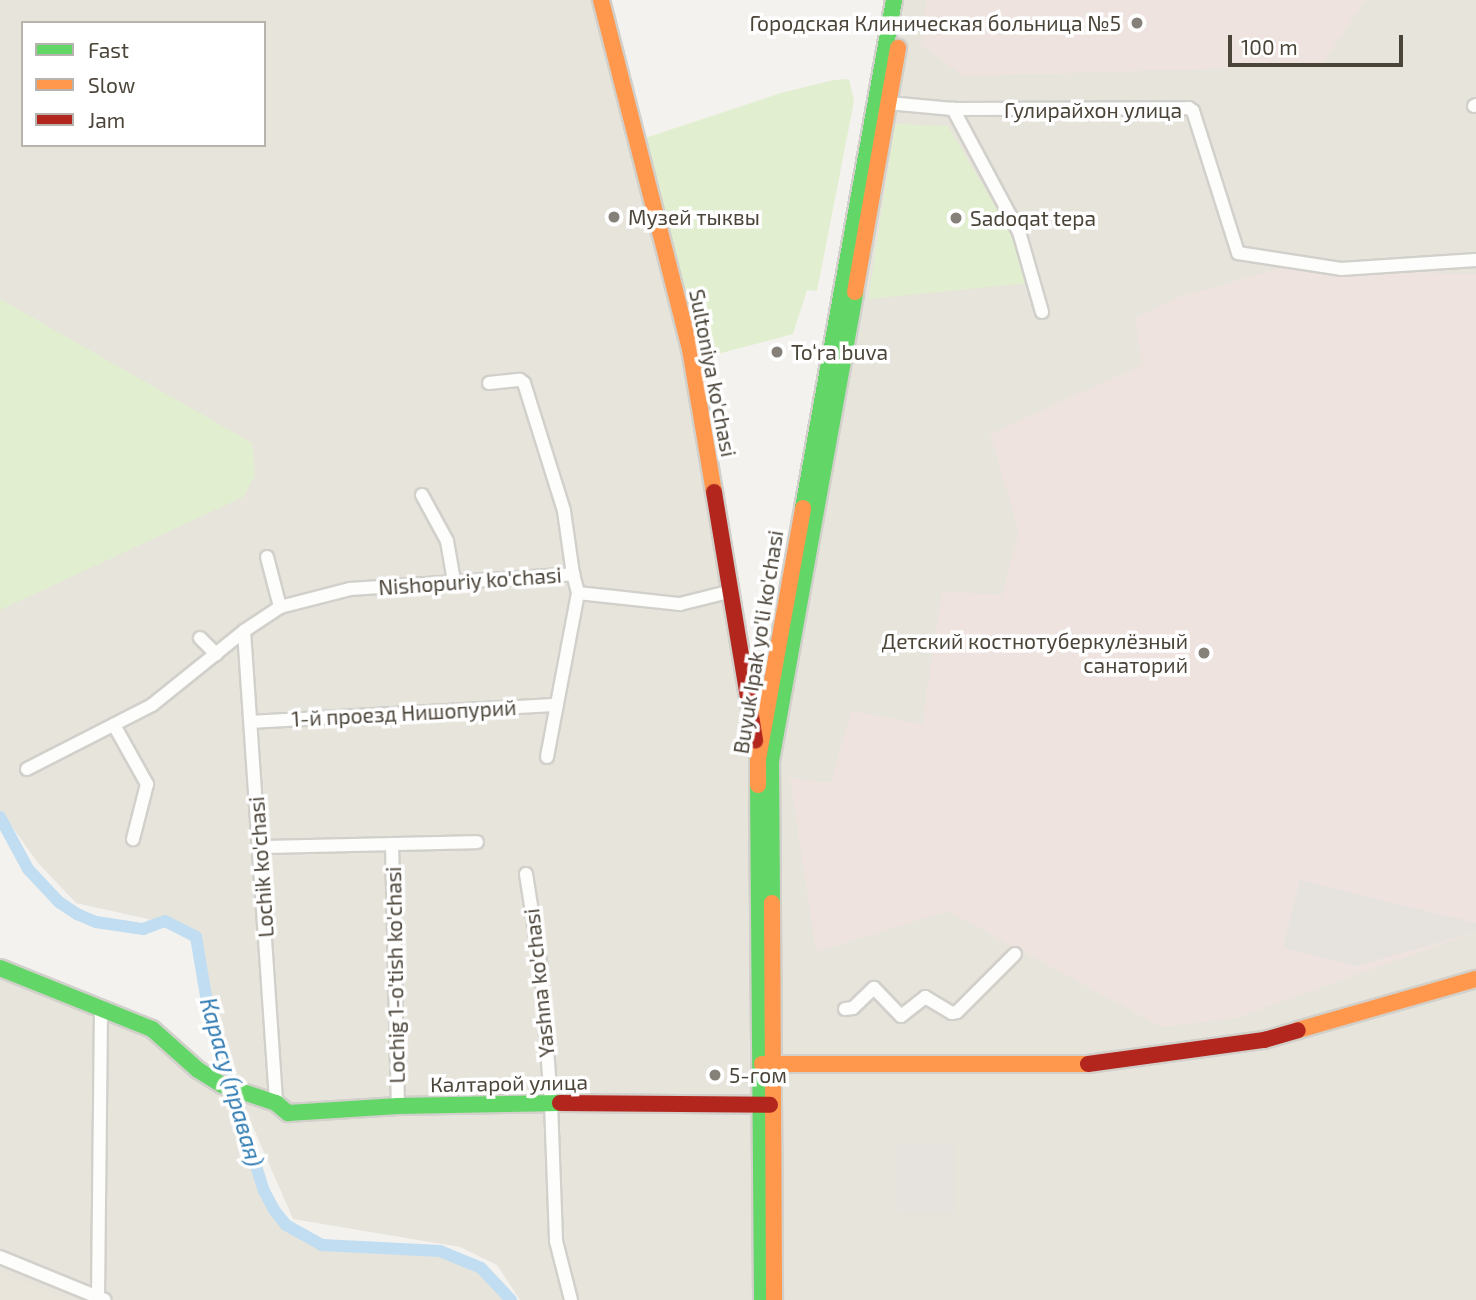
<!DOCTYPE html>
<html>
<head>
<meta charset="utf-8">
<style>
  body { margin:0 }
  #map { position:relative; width:1476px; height:1300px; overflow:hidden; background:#f4f2ee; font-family:"Exo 2",sans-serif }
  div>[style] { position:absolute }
  .residential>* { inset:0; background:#e7e4dc }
  .education>* { inset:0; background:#eae5da }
  .medical>* { inset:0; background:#eee3df }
  .green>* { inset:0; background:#e1eecf }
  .parking>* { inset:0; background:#e6e3df }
  .canal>* { height:12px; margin:-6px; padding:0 6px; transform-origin:6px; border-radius:6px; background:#c0ddf1 }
  .roads { filter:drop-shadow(2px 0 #d2d0cb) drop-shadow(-2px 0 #d2d0cb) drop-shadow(0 2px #d2d0cb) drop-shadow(0 -2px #d2d0cb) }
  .street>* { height:12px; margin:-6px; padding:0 6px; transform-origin:6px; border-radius:6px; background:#fdfdfc }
  .fast>* { height:16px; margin:-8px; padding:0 8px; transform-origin:8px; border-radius:8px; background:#63d668 }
  .slow>* { height:16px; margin:-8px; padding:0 8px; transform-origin:8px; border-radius:8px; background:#ff974d }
  .jam>* { height:16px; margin:-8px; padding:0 8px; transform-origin:8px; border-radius:8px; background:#b3261e }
  .dots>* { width:19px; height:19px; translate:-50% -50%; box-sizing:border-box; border:4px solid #fff; border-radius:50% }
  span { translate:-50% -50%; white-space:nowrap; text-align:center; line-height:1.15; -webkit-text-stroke:7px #fff; paint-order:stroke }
  .poi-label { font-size:21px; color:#4b4439 }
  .right { translate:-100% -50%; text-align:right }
  .left { translate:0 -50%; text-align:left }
  .street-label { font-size:21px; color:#4b4439 }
  .water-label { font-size:23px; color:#2e7ab2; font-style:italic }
  .legend { position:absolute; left:21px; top:21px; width:245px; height:126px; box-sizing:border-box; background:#fff; border:2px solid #b7b4b0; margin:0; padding:9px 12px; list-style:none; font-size:21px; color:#4b4439 }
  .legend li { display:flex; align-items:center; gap:14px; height:35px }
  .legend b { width:35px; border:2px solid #b7b4b0 }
  .scale { position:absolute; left:1228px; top:35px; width:175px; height:32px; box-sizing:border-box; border:4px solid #4b4439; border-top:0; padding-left:9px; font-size:21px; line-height:24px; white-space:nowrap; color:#4b4439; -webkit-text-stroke:5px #fff; paint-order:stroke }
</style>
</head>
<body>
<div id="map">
  <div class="residential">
    <i style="clip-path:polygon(evenodd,0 0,595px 0,703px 414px,757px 755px,894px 0,1476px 0,1476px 1300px,774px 1300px,753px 1055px,753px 1300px,520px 1300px,497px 1265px,460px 1247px,293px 1219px,243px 1104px,240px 1108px,264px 1191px,274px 1210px,286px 1225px,322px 1245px,440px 1251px,481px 1268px,511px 1300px,0 1300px,0 968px,152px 1029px,237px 1090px,217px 1044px,191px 934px,165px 923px,76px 903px,38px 863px,8px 821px,0 817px,0 0,23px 23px,264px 23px,264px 145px,23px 145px,23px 23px)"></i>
  </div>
  <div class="education">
    <i style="clip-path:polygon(0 1272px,68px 1300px,0 1300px)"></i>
  </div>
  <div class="medical">
    <i style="clip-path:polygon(926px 0,1365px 0,1321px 66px,963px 76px,922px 45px)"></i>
    <i style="clip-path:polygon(1278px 269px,1476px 274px,1476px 932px,1236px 1018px,1162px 1027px,948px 911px,816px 952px,790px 778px,831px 783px,851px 711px,922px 724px,942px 591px,1002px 595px,1019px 532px,990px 434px,1142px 365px,1135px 318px,1179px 297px)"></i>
  </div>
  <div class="green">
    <i style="clip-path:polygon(849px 79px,854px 101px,817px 291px,807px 290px,793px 334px,702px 358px,645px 138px,781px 93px,834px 80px)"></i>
    <i style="clip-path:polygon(895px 124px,948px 126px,1017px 243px,1029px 283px,868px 299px)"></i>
    <i style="clip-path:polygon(0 299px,252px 443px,255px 476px,243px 497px,0 610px)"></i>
  </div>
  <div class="parking">
    <i style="clip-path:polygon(1300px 880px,1476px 923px,1476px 932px,1356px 966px,1283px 948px)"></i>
    <i style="clip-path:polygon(897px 1144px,954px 1144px,954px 1214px,897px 1214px)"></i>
  </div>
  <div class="canal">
    <i style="left:0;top:817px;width:59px;rotate:61.7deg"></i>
    <i style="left:28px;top:869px;width:45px;rotate:46.8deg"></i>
    <i style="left:59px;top:902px;width:22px;rotate:34deg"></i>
    <i style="left:77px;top:914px;width:21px;rotate:23deg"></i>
    <i style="left:96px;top:922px;width:48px;rotate:8.5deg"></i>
    <i style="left:143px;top:929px;width:23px;rotate:-20deg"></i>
    <i style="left:165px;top:921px;width:35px;rotate:27deg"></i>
    <i style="left:196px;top:937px;width:84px;rotate:80.4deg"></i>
    <i style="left:210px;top:1020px;width:179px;rotate:72.5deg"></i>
    <i style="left:264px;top:1191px;width:21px;rotate:62deg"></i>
    <i style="left:274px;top:1210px;width:19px;rotate:51deg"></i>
    <i style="left:286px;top:1225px;width:41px;rotate:29.1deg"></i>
    <i style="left:322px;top:1245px;width:118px;rotate:2.9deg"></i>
    <i style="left:440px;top:1251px;width:44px;rotate:22.5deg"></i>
    <i style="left:481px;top:1268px;width:44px;rotate:46.8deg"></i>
  </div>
  <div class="roads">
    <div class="street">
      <i style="left:888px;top:103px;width:65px;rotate:5.3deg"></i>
      <i style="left:1474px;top:106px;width:2px;rotate:-27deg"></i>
      <i style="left:1042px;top:312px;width:83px;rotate:-106deg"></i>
      <i style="left:1019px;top:232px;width:140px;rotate:-118.2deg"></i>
      <i style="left:953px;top:109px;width:236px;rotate:-0.2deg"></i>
      <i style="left:1189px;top:108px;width:5px;rotate:37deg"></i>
      <i style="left:1193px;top:111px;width:149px;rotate:72.4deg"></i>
      <i style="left:1238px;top:253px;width:104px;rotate:8.8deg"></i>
      <i style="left:1341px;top:269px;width:135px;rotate:-3.8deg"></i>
      <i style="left:489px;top:383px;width:31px;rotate:-6deg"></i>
      <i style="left:520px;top:380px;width:5px;rotate:37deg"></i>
      <i style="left:524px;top:383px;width:134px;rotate:72.6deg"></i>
      <i style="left:564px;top:511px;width:64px;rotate:81.9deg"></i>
      <i style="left:422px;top:495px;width:52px;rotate:61.5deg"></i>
      <i style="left:447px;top:541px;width:41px;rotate:80.1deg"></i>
      <i style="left:267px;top:557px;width:52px;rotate:75.4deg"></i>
      <i style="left:244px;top:631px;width:473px;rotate:86.1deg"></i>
      <i style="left:200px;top:638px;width:23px;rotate:45deg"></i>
      <i style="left:251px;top:722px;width:306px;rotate:-3.2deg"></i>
      <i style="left:114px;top:725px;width:68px;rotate:60.8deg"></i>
      <i style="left:147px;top:784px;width:57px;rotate:104.3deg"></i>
      <i style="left:547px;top:757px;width:167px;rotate:-79.3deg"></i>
      <i style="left:27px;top:769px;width:140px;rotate:-27.1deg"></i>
      <i style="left:152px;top:705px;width:118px;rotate:-38.8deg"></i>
      <i style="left:244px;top:631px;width:43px;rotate:-33.7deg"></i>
      <i style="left:280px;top:607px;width:72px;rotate:-14.4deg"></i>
      <i style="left:350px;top:589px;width:224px;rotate:-3.8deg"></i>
      <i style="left:573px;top:574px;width:20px;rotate:75deg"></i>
      <i style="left:578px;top:593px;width:103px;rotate:6.2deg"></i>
      <i style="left:680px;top:604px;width:49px;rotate:-14deg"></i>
      <i style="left:392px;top:844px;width:262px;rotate:88.7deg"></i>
      <i style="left:260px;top:847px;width:217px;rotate:-1.3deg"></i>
      <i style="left:526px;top:874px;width:96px;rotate:81deg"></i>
      <i style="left:541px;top:969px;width:134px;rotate:85.7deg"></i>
      <i style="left:551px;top:1103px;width:138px;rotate:87.9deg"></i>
      <i style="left:556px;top:1241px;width:61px;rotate:75.7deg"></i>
      <i style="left:845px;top:1009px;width:8px;rotate:-7deg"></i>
      <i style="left:853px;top:1008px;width:29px;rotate:-44deg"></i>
      <i style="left:874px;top:988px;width:39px;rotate:46deg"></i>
      <i style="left:901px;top:1016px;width:31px;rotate:-38deg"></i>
      <i style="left:925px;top:997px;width:31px;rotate:31deg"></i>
      <i style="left:952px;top:1013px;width:5px;rotate:-11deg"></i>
      <i style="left:957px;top:1012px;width:82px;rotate:-45deg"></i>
      <i style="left:0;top:1257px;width:113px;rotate:22.3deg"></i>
      <i style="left:98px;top:1297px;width:288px;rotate:-89.4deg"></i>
    </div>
    <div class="fast">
      <i style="left:803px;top:508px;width:516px;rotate:-79.84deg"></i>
      <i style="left:758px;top:785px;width:515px;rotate:89.55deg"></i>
      <i style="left:772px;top:903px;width:142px;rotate:-90.4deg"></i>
      <i style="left:771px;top:761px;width:476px;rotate:-79.8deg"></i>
      <i style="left:0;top:968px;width:164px;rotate:21.9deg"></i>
      <i style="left:152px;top:1029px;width:62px;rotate:41.7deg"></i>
      <i style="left:198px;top:1070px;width:28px;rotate:32deg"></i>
      <i style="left:222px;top:1085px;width:57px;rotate:18.4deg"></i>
      <i style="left:276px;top:1103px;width:16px;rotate:40deg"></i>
      <i style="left:288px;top:1113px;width:110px;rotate:-3.6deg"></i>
      <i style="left:398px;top:1106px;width:162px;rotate:-1.1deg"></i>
    </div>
    <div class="slow">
      <i style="left:601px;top:0;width:360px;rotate:75.7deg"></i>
      <i style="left:690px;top:349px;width:145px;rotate:80.5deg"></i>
      <i style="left:855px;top:292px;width:248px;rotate:-80deg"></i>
      <i style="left:758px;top:785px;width:26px;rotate:-90deg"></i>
      <i style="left:758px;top:759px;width:255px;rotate:-79.8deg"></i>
      <i style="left:772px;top:903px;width:397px;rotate:89.7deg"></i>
      <i style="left:1298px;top:1030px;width:185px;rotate:-16deg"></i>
      <i style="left:762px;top:1064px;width:326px"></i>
    </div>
    <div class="jam">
      <i style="left:714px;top:492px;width:252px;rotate:80.6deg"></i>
      <i style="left:1088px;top:1064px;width:178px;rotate:-7.8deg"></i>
      <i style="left:1264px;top:1040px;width:35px;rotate:-16deg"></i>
      <i style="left:560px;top:1103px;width:210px;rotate:0.5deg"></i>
    </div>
  </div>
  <div class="dots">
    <i style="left:1137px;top:23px;background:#868178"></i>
    <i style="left:614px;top:217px;background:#868178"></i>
    <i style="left:956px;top:218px;background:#868178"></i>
    <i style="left:777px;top:352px;background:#868178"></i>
    <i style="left:1204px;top:653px;background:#868178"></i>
    <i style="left:715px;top:1075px;background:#868178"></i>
  </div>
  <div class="poi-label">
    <span class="right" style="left:1121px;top:23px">Городская Клиническая больница №5</span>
    <span class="left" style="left:628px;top:217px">Музей тыквы</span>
    <span class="left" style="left:970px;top:218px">Sadoqat tepa</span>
    <span class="left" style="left:791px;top:352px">To‘ra buva</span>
    <span class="right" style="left:1188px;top:653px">Детский костнотуберкулёзный<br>санаторий</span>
    <span class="left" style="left:729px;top:1075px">5-гом</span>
  </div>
  <div class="street-label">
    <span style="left:1093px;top:110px">Гулирайхон улица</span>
    <span style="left:713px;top:373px;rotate:79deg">Sultoniya ko'chasi</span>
    <span style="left:470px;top:581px;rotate:-4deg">Nishopuriy ko'chasi</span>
    <span style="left:758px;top:642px;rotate:-81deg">Buyuk Ipak yo'li ko'chasi</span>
    <span style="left:404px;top:713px;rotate:-3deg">1-й проезд Нишопурий</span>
    <span style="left:261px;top:867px;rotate:-94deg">Lochik ko'chasi</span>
    <span style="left:395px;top:975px;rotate:-91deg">Lochig 1-o'tish ko'chasi</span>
    <span style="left:539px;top:983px;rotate:-96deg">Yashna ko'chasi</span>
    <span style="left:509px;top:1083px;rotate:-1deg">Калтарой улица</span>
  </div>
  <div class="water-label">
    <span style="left:232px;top:1082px;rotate:74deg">Карасу (правая)</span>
  </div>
  <ul class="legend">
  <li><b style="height:9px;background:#63d668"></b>Fast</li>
  <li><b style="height:9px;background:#ff974d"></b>Slow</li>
  <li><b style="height:9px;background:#b3261e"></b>Jam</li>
  </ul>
  <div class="scale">100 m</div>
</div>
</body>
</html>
